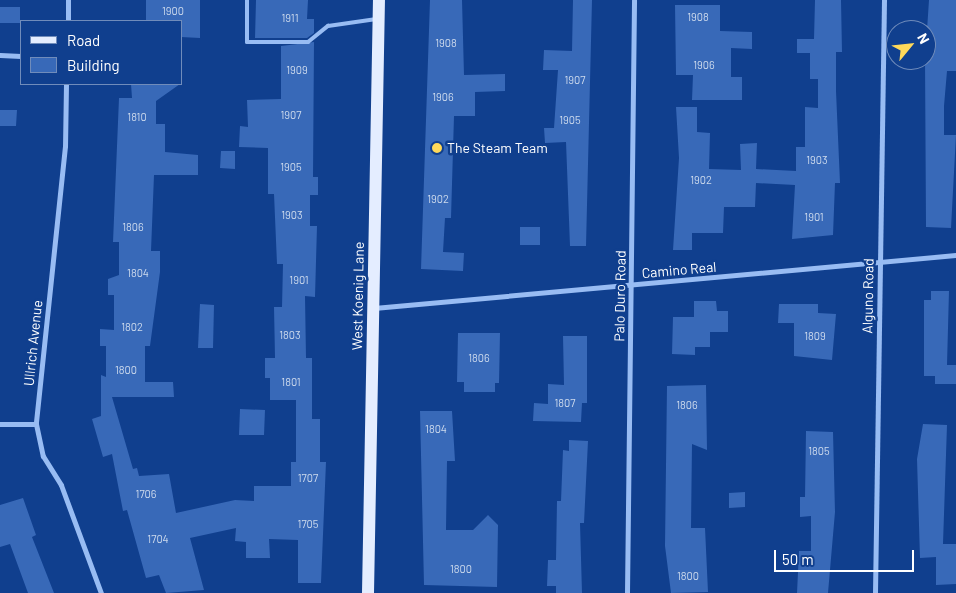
<!DOCTYPE html>
<html>
<head>
<meta charset="utf-8">
<style>
  body { margin:0 }
  #map { position:relative; width:956px; height:593px; overflow:hidden; background:#103f8e; font-family:Barlow,sans-serif }
  div>[style] { position:absolute }
  .building>* { inset:0; background:#3869b8 }
  .lane>* { height:4px; margin:-2px; padding:0 2px; transform-origin:2px; border-radius:2px; background:#98bcf3 }
  .street>* { height:5px; margin:-2.5px; padding:0 2.5px; transform-origin:2.5px; border-radius:2.5px; background:#98bcf3 }
  .primary>* { height:12px; margin:-6px; padding:0 6px; transform-origin:6px; border-radius:6px; background:#e4edff }
  .dots>* { width:14px; height:14px; translate:-50% -50%; box-sizing:border-box; border:2px solid #103f8e; border-radius:50% }
  span { translate:-50% -50%; white-space:nowrap; text-align:center; line-height:1.15; -webkit-text-stroke:5px #103f8e; paint-order:stroke }
  .number-label { font-size:11px; color:#cddaed }
  .number-label span { -webkit-text-stroke-width:0 }
  .poi-label { font-size:14px; color:#fff }
  .left { translate:0 -50%; text-align:left }
  .street-label { font-size:14px; color:#fff }
  .legend { position:absolute; left:20px; top:20px; width:162px; height:65px; box-sizing:border-box; background:#103f8e; border:1px solid #708cbb; margin:0; padding:6px 9px; list-style:none; font-size:15px; color:#fff }
  .legend li { display:flex; align-items:center; gap:10px; height:25px }
  .legend b { width:25px; border:1px solid #708cbb }
  .north { position:absolute; left:886px; top:20px; width:50px; height:50px; box-sizing:border-box; background:#103f8e; border:1px solid #708cbb; border-radius:50%; rotate:62deg; font-size:14px; font-weight:700; line-height:20px; text-align:center; color:#fff }
  .north::after { content:''; display:block; margin:auto; width:18px; height:22px; background:#ffd95a; clip-path:polygon(50% 0,100% 100%,50% 72%,0 100%) }
  .scale { position:absolute; left:774px; top:550px; width:140px; height:22px; box-sizing:border-box; border:2px solid #fff; border-top:0; padding-left:6px; font-size:15px; line-height:18px; white-space:nowrap; color:#fff; -webkit-text-stroke:4px #103f8e; paint-order:stroke }
</style>
</head>
<body>
<div id="map">
  <div class="building">
    <i style="clip-path:polygon(146px 0,200px 0,200px 38px,181px 37px,181px 21px,146px 21px)"></i>
    <i style="clip-path:polygon(256px 0,308px 0,307px 19px,314px 19px,314px 33px,307px 38px,255px 38px)"></i>
    <i style="clip-path:polygon(430px 0,462px 0,464px 75px,505px 74px,505px 91px,475px 92px,475px 116px,454px 116px,451px 218px,445px 218px,443px 252px,464px 253px,463px 271px,421px 269px)"></i>
    <i style="clip-path:polygon(573px 0,592px 0,586px 246px,570px 246px,566px 142px,545px 143px,544px 128px,554px 128px,558px 70px,543px 70px,544px 50px,572px 51px)"></i>
    <i style="clip-path:polygon(815px 0,841px 0,842px 52px,836px 52px,836px 91px,840px 183px,835px 183px,833px 235px,792px 239px,795px 185px,756px 183px,755px 207px,724px 207px,723px 233px,692px 233px,692px 250px,673px 250px,679px 158px,676px 107px,697px 107px,697px 132px,710px 133px,709px 169px,741px 170px,740px 144px,757px 143px,756px 169px,796px 171px,796px 147px,805px 147px,805px 107px,818px 108px,818px 79px,810px 79px,810px 53px,797px 53px,797px 39px,814px 39px)"></i>
    <i style="clip-path:polygon(929px 0,956px 0,956px 71px,947px 71px,944px 106px,944px 135px,956px 135px,951px 228px,926px 227px,925px 60px)"></i>
    <i style="clip-path:polygon(675px 5px,720px 5px,720px 31px,752px 32px,752px 49px,731px 48px,731px 77px,742px 77px,742px 100px,692px 100px,693px 75px,676px 75px)"></i>
    <i style="clip-path:polygon(0 7px,20px 7px,20px 23px,0 23px)"></i>
    <i style="clip-path:polygon(314px 42px,313px 177px,318px 177px,318px 195px,310px 195px,310px 226px,317px 226px,315px 297px,305px 296px,306px 358px,312px 358px,312px 419px,320px 419px,320px 462px,326px 462px,321px 583px,298px 583px,298px 540px,269px 539px,270px 558px,246px 558px,246px 542px,235px 541px,236px 528px,190px 538px,204px 590px,166px 593px,159px 575px,146px 578px,127px 510px,123px 511px,112px 454px,103px 457px,92px 419px,101px 416px,101px 375px,106px 377px,106px 346px,100px 346px,100px 329px,114px 330px,114px 295px,108px 295px,108px 279px,119px 275px,119px 242px,113px 242px,119px 98px,132px 98px,131px 84px,180px 84px,156px 101px,156px 124px,165px 124px,165px 152px,198px 155px,198px 175px,154px 175px,151px 251px,160px 251px,160px 272px,150px 346px,145px 346px,145px 382px,173px 382px,174px 397px,112px 397px,133px 469px,137px 468px,139px 476px,169px 474px,176px 513px,235px 500px,254px 501px,254px 486px,291px 486px,291px 462px,296px 462px,296px 400px,270px 400px,270px 378px,265px 378px,265px 358px,275px 358px,274px 307px,282px 307px,283px 264px,277px 264px,274px 194px,268px 194px,268px 148px,239px 147px,240px 126px,248px 127px,247px 100px,281px 99px,281px 46px)"></i>
    <i style="clip-path:polygon(0 110px,17px 110px,16px 126px,0 126px)"></i>
    <i style="clip-path:polygon(221px 151px,235px 151px,235px 169px,220px 168px)"></i>
    <i style="clip-path:polygon(520px 227px,540px 227px,540px 245px,520px 245px)"></i>
    <i style="clip-path:polygon(931px 291px,949px 291px,947px 365px,956px 365px,956px 384px,935px 384px,935px 376px,924px 376px,924px 300px,931px 300px)"></i>
    <i style="clip-path:polygon(694px 301px,716px 301px,717px 311px,728px 311px,728px 332px,710px 332px,710px 347px,695px 347px,695px 355px,672px 354px,673px 317px,694px 317px)"></i>
    <i style="clip-path:polygon(200px 304px,214px 305px,213px 348px,198px 348px)"></i>
    <i style="clip-path:polygon(779px 304px,818px 304px,818px 313px,836px 314px,832px 360px,794px 356px,794px 323px,778px 323px)"></i>
    <i style="clip-path:polygon(458px 333px,500px 333px,499px 383px,495px 383px,495px 392px,464px 392px,464px 382px,457px 382px)"></i>
    <i style="clip-path:polygon(563px 336px,587px 336px,587px 403px,582px 403px,581px 422px,533px 421px,534px 403px,548px 404px,548px 384px,564px 385px)"></i>
    <i style="clip-path:polygon(706px 385px,707px 450px,692px 444px,691px 528px,705px 528px,708px 592px,671px 593px,665px 546px,667px 386px)"></i>
    <i style="clip-path:polygon(240px 409px,265px 410px,264px 435px,239px 435px)"></i>
    <i style="clip-path:polygon(420px 411px,452px 411px,455px 461px,447px 461px,446px 530px,473px 530px,488px 515px,498px 525px,497px 587px,424px 585px)"></i>
    <i style="clip-path:polygon(923px 424px,947px 425px,943px 544px,956px 544px,956px 584px,936px 585px,936px 557px,920px 558px,917px 459px)"></i>
    <i style="clip-path:polygon(806px 431px,833px 432px,835px 512px,828px 593px,797px 593px,799px 551px,811px 551px,811px 516px,800px 517px,800px 497px,805px 497px)"></i>
    <i style="clip-path:polygon(569px 440px,588px 441px,584px 523px,580px 523px,582px 593px,556px 593px,556px 586px,547px 586px,548px 560px,556px 560px,557px 501px,561px 501px,563px 450px,569px 451px)"></i>
    <i style="clip-path:polygon(745px 492px,745px 507px,729px 508px,729px 493px)"></i>
    <i style="clip-path:polygon(23px 498px,36px 535px,32px 537px,54px 593px,28px 593px,10px 544px,0 547px,0 505px)"></i>
  </div>
  <div class="lane">
    <i style="left:247px;top:0;width:42px;rotate:90deg"></i>
    <i style="left:247px;top:42px;width:61px"></i>
    <i style="left:308px;top:42px;width:26px;rotate:-39deg"></i>
    <i style="left:328px;top:26px;width:49px;rotate:-8.3deg"></i>
  </div>
  <div class="street">
    <i style="left:68px;top:21px;width:21px;rotate:-90deg"></i>
    <i style="left:0;top:55px;width:21px;rotate:3deg"></i>
    <i style="left:66px;top:84px;width:62px;rotate:90.9deg"></i>
    <i style="left:65px;top:146px;width:280px;rotate:96deg"></i>
    <i style="left:36px;top:424px;width:33px;rotate:78deg"></i>
    <i style="left:43px;top:456px;width:34px;rotate:58deg"></i>
    <i style="left:61px;top:485px;width:115px;rotate:69.7deg"></i>
    <i style="left:374px;top:308px;width:584px;rotate:-5.2deg"></i>
    <i style="left:0;top:424px;width:36px"></i>
    <i style="left:627px;top:593px;width:593px;rotate:-89.32deg"></i>
    <i style="left:875px;top:593px;width:593px;rotate:-89.13deg"></i>
  </div>
  <div class="primary">
    <i style="left:368px;top:593px;width:593px;rotate:-88.94deg"></i>
  </div>
  <div class="dots">
    <i style="left:437px;top:148px;background:#ffd95a"></i>
  </div>
  <div class="number-label">
    <span style="left:173px;top:11px">1900</span>
    <span style="left:698px;top:17px">1908</span>
    <span style="left:290px;top:18px">1911</span>
    <span style="left:446px;top:43px">1908</span>
    <span style="left:704px;top:65px">1906</span>
    <span style="left:297px;top:70px">1909</span>
    <span style="left:575px;top:80px">1907</span>
    <span style="left:443px;top:97px">1906</span>
    <span style="left:291px;top:115px">1907</span>
    <span style="left:137px;top:117px">1810</span>
    <span style="left:570px;top:120px">1905</span>
    <span style="left:817px;top:160px">1903</span>
    <span style="left:291px;top:167px">1905</span>
    <span style="left:701px;top:180px">1902</span>
    <span style="left:438px;top:199px">1902</span>
    <span style="left:292px;top:215px">1903</span>
    <span style="left:814px;top:217px">1901</span>
    <span style="left:133px;top:227px">1806</span>
    <span style="left:138px;top:273px">1804</span>
    <span style="left:299px;top:280px">1901</span>
    <span style="left:132px;top:327px">1802</span>
    <span style="left:290px;top:335px">1803</span>
    <span style="left:815px;top:336px">1809</span>
    <span style="left:479px;top:358px">1806</span>
    <span style="left:126px;top:370px">1800</span>
    <span style="left:291px;top:382px">1801</span>
    <span style="left:565px;top:403px">1807</span>
    <span style="left:687px;top:405px">1806</span>
    <span style="left:436px;top:429px">1804</span>
    <span style="left:819px;top:451px">1805</span>
    <span style="left:308px;top:478px">1707</span>
    <span style="left:146px;top:494px">1706</span>
    <span style="left:308px;top:524px">1705</span>
    <span style="left:158px;top:539px">1704</span>
    <span style="left:461px;top:569px">1800</span>
    <span style="left:688px;top:576px">1800</span>
  </div>
  <div class="poi-label">
    <span class="left" style="left:447px;top:148px">The Steam Team</span>
  </div>
  <div class="street-label">
    <span style="left:679px;top:270px;rotate:-5deg">Camino Real</span>
    <span style="left:358px;top:296px;rotate:-89deg">West Koenig Lane</span>
    <span style="left:620px;top:296px;rotate:-89deg">Palo Duro Road</span>
    <span style="left:868px;top:296px;rotate:-89deg">Alguno Road</span>
    <span style="left:33px;top:343px;rotate:-84deg">Ullrich Avenue</span>
  </div>
  <ul class="legend">
  <li><b style="height:6px;background:#e4edff"></b>Road</li>
  <li><b style="height:14px;background:#3869b8"></b>Building</li>
  </ul>
  <div class="north">N</div>
  <div class="scale">50 m</div>
</div>
</body>
</html>
